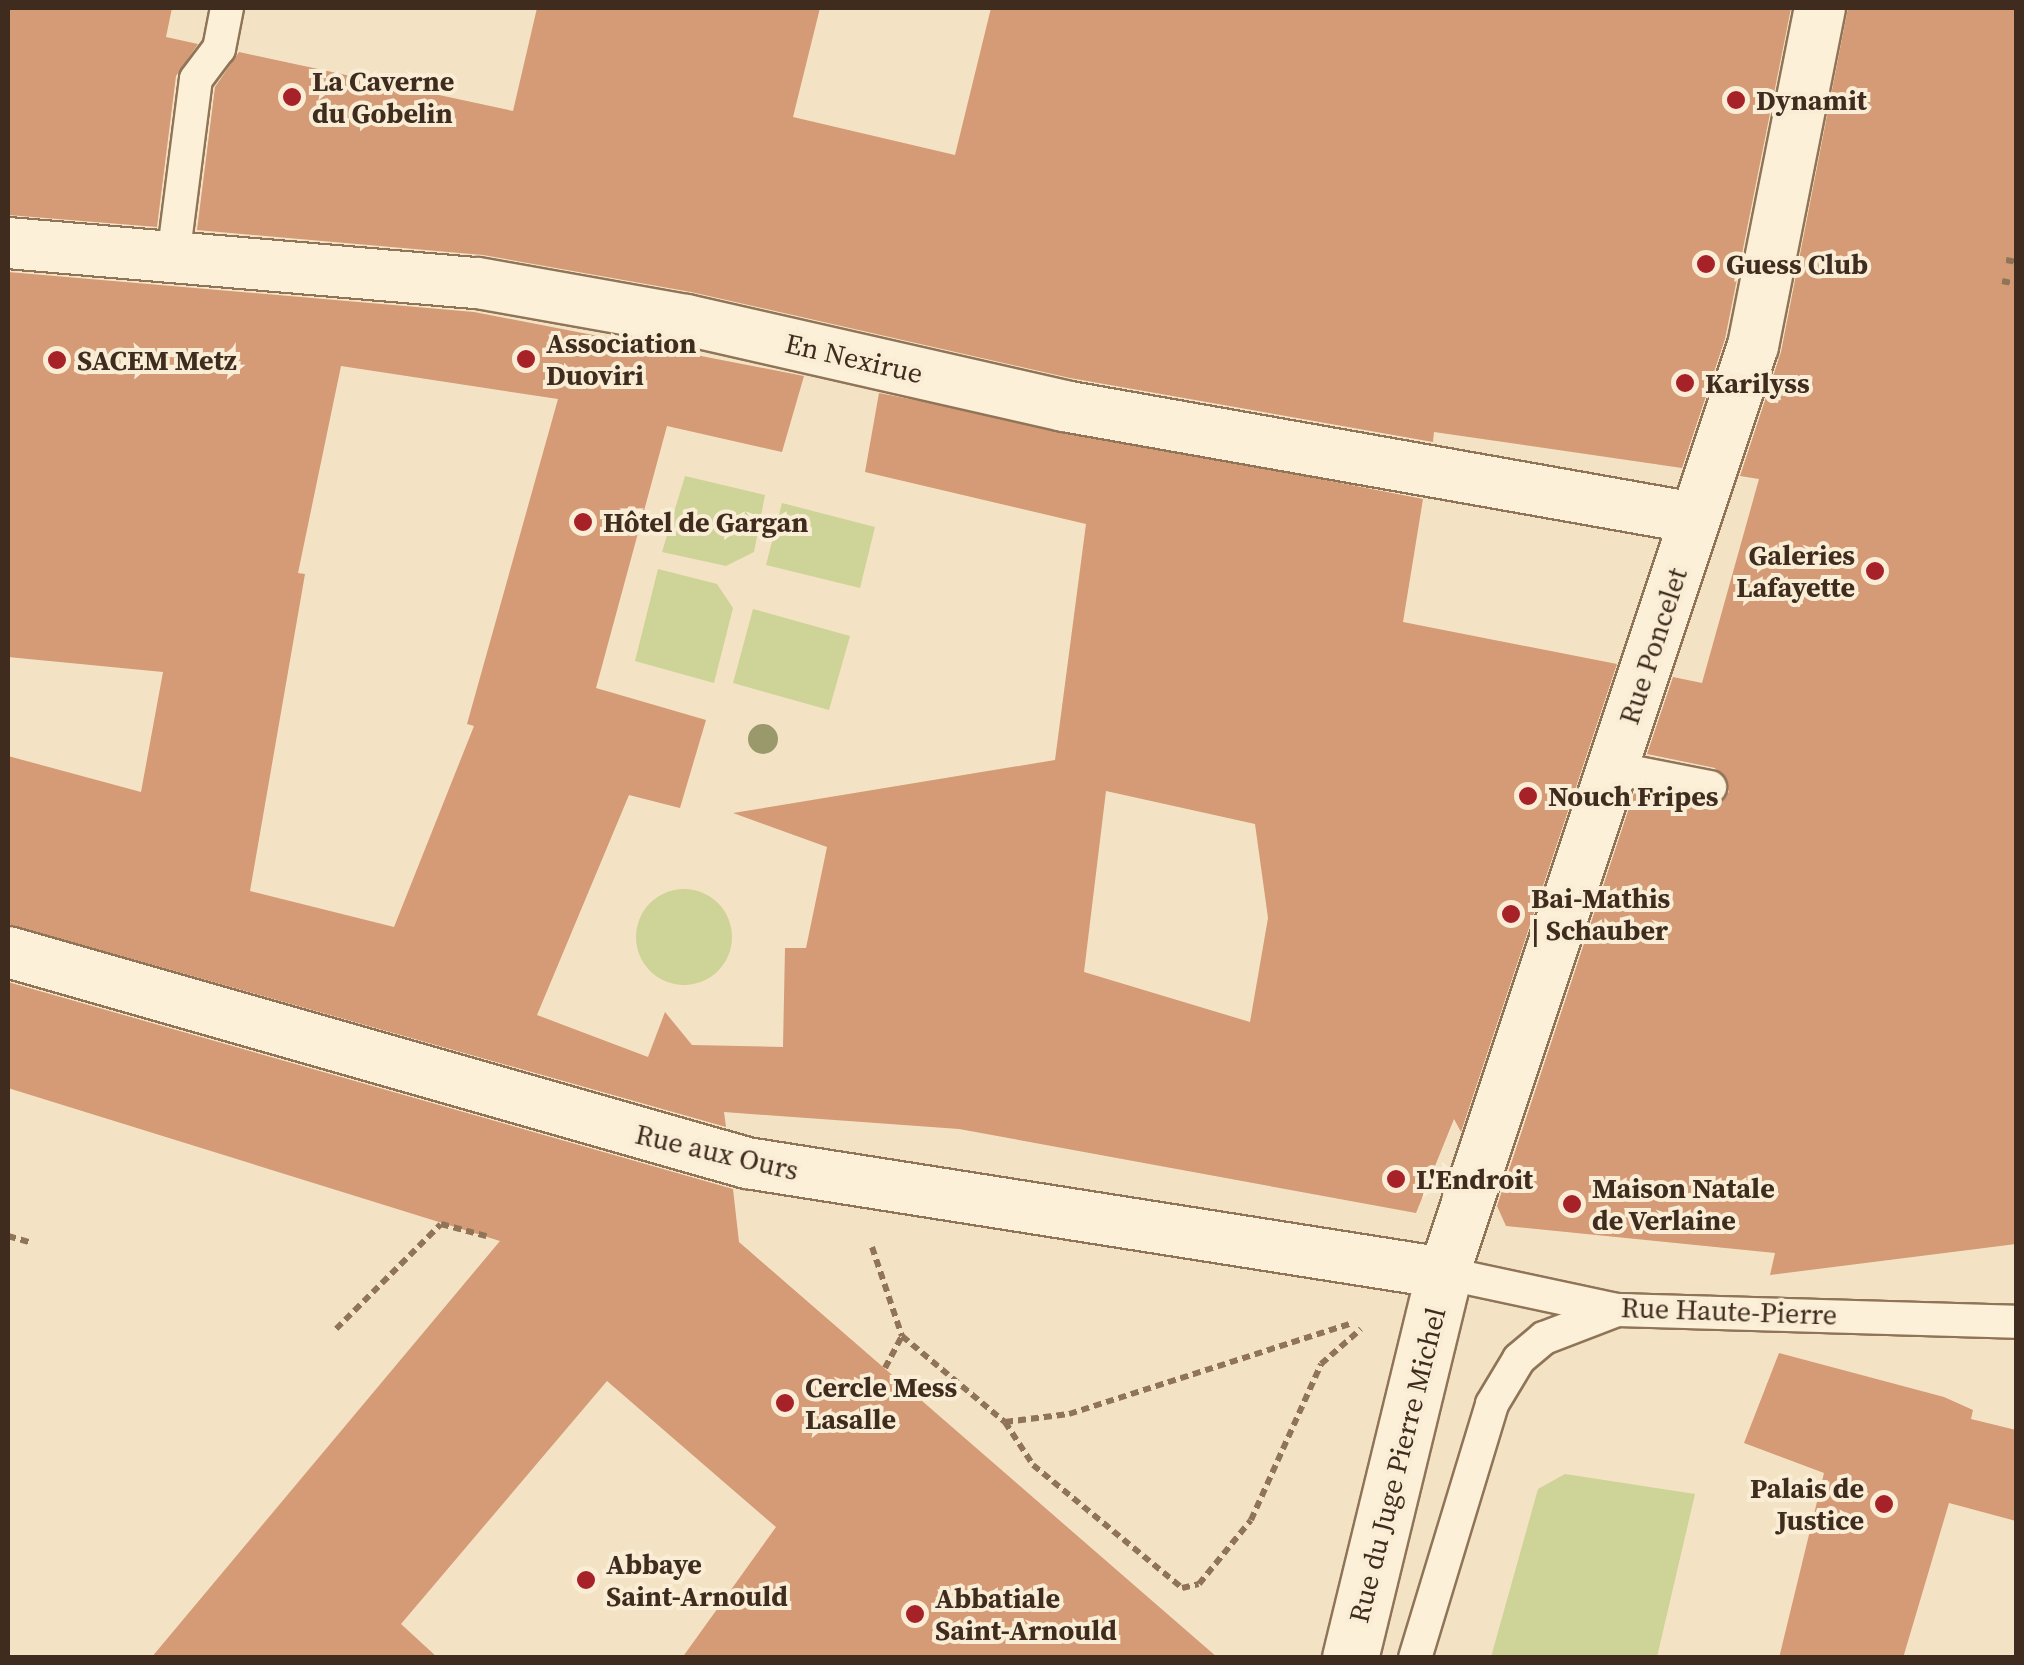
<!DOCTYPE html>
<html>
<head>
<meta charset="utf-8">
<style>
  body { margin:0 }
  #map { position:relative; width:2024px; height:1665px; overflow:hidden; background:#f3e3c4; font-family:"Source Serif 4",serif }
  div>[style] { position:absolute }
  .green>* { inset:0; background:#ced397 }
  .round { border-radius:50% }
  .building>* { inset:0; background:#d59a76 }
  .path>* { height:6px; margin-top:-3px; transform-origin:0; background:repeating-linear-gradient(90deg,#907458 0 8px,transparent 0 13px) }
  .roads { filter:drop-shadow(2px 0 #907458) drop-shadow(-2px 0 #907458) drop-shadow(0 2px #907458) drop-shadow(0 -2px #907458) }
  .service>* { height:32px; margin:-16px; padding:0 16px; transform-origin:16px; border-radius:16px; background:#fcf0d9 }
  .pedestrian>* { height:50px; margin:-25px; padding:0 25px; transform-origin:25px; border-radius:25px; background:#fcf0d9 }
  .minor>* { height:55px; margin:-27.5px; padding:0 27.5px; transform-origin:27.5px; border-radius:27.5px; background:#fcf0d9 }
  .trees>* { width:30px; height:30px; margin:-15px; border-radius:50%; background:#9a996b }
  .dots>* { width:28px; height:28px; translate:-50% -50%; box-sizing:border-box; border:5px solid #f9edd5; border-radius:50% }
  span { translate:-50% -50%; white-space:nowrap; text-align:center; line-height:1.15; -webkit-text-stroke:8px #f9edd5; paint-order:stroke }
  .poi-label { font-size:28px; color:#3f2c1e; font-weight:700 }
  .left { translate:0 -50%; text-align:left }
  .right { translate:-100% -50%; text-align:right }
  .street-label { font-size:28px; color:#3f2c1e }
  .frame { position:absolute; inset:0; border:10px solid #3f2c1e; pointer-events:none }
</style>
</head>
<body>
<div id="map">
  <div class="green">
    <i style="clip-path:polygon(685px 476px,765px 495px,754px 552px,726px 566px,662px 552px)"></i>
    <i style="clip-path:polygon(782px 503px,875px 527px,860px 588px,766px 565px)"></i>
    <i style="clip-path:polygon(658px 569px,717px 584px,733px 608px,714px 683px,635px 661px)"></i>
    <i style="clip-path:polygon(753px 609px,850px 636px,829px 710px,733px 683px)"></i>
    <i class="round" style="left:636px;top:889px;width:96px;height:96px"></i>
    <i style="clip-path:polygon(1565px 1474px,1695px 1494px,1657px 1657px,1491px 1657px,1538px 1489px)"></i>
  </div>
  <div class="building">
    <i style="clip-path:polygon(8px 8px,172px 8px,166px 37px,198px 44px,176px 76px,157px 227px,8px 215px)"></i>
    <i style="clip-path:polygon(537px 8px,820px 8px,793px 117px,955px 155px,991px 8px,1791px 8px,1725px 339px,1682px 468px,1434px 432px,1433px 442px,1070px 378px,691px 292px,483px 255px,197px 230px,215px 87px,239px 52px,513px 111px)"></i>
    <i style="clip-path:polygon(1848px 8px,2016px 8px,2016px 1244px,1770px 1275px,1775px 1253px,1506px 1226px,1497px 1206px,1634px 793px,1707px 807px,1729px 792px,1715px 768px,1647px 754px,1673px 677px,1702px 683px,1759px 479px,1740px 476px,1781px 352px)"></i>
    <i style="clip-path:polygon(evenodd,8px 272px,474px 312px,804px 376px,782px 452px,667px 426px,596px 688px,706px 720px,680px 808px,629px 795px,537px 1015px,648px 1057px,665px 1012px,692px 1045px,783px 1047px,785px 948px,806px 948px,827px 847px,733px 813px,1055px 760px,1086px 524px,865px 472px,879px 393px,1423px 499px,1403px 622px,1617px 664px,1461px 1132px,1454px 1119px,1416px 1213px,959px 1129px,724px 1112px,726px 1127px,8px 924px,8px 756px,141px 792px,163px 672px,8px 657px,8px 272px,341px 366px,558px 399px,467px 724px,474px 726px,394px 927px,250px 891px,305px 574px,298px 573px,341px 366px,8px 272px,1106px 791px,1255px 824px,1268px 918px,1250px 1022px,1084px 972px,1106px 791px)"></i>
    <i style="clip-path:polygon(8px 982px,733px 1189px,739px 1242px,1218px 1658px,682px 1658px,776px 1527px,607px 1381px,401px 1624px,438px 1658px,151px 1658px,500px 1241px,8px 1088px)"></i>
    <i style="clip-path:polygon(1779px 1353px,1944px 1397px,1973px 1410px,1971px 1419px,2016px 1430px,2016px 1521px,1949px 1503px,1903px 1658px,1779px 1658px,1824px 1473px,1744px 1443px)"></i>
  </div>
  <div class="path">
    <i style="left:2006px;top:260px;width:10px;rotate:11deg"></i>
    <i style="left:2002px;top:281px;width:14px;rotate:12deg"></i>
    <i style="left:8px;top:1236px;width:22px;rotate:16deg"></i>
    <i style="left:872px;top:1247px;width:94px;rotate:71.4deg"></i>
    <i style="left:902px;top:1336px;width:134px;rotate:39.9deg"></i>
    <i style="left:1005px;top:1422px;width:64px;rotate:-7.1deg"></i>
    <i style="left:1069px;top:1414px;width:295px;rotate:-17.8deg"></i>
    <i style="left:336px;top:1329px;width:148px;rotate:-45deg"></i>
    <i style="left:441px;top:1224px;width:47px;rotate:14.9deg"></i>
    <i style="left:885px;top:1368px;width:36px;rotate:-62deg"></i>
    <i style="left:1005px;top:1422px;width:51px;rotate:56.9deg"></i>
    <i style="left:1033px;top:1465px;width:193px;rotate:39.5deg"></i>
    <i style="left:1182px;top:1588px;width:17px;rotate:-13deg"></i>
    <i style="left:1199px;top:1584px;width:82px;rotate:-50.9deg"></i>
    <i style="left:1251px;top:1520px;width:171px;rotate:-65.8deg"></i>
    <i style="left:1321px;top:1364px;width:53px;rotate:-41.2deg"></i>
  </div>
  <div class="roads">
    <div class="service">
      <i style="left:173px;top:258px;width:180px;rotate:-82.7deg"></i>
      <i style="left:196px;top:79px;width:38px;rotate:-53deg"></i>
      <i style="left:219px;top:49px;width:42px;rotate:-79deg"></i>
      <i style="left:1613px;top:768px;width:99px;rotate:11.1deg"></i>
      <i style="left:1444px;top:1273px;width:177px;rotate:12.1deg"></i>
      <i style="left:1617px;top:1310px;width:399px;rotate:1.7deg"></i>
      <i style="left:1415px;top:1658px;width:265px;rotate:-73.1deg"></i>
      <i style="left:1492px;top:1404px;width:52px;rotate:-59deg"></i>
      <i style="left:1519px;top:1359px;width:33px;rotate:-40deg"></i>
      <i style="left:1544px;top:1338px;width:78px;rotate:-21deg"></i>
    </div>
    <div class="pedestrian">
      <i style="left:8px;top:243px;width:472px;rotate:4.9deg"></i>
      <i style="left:478px;top:283px;width:211px;rotate:10.1deg"></i>
      <i style="left:686px;top:320px;width:388px;rotate:12.8deg"></i>
      <i style="left:1064px;top:406px;width:640px;rotate:10.08deg"></i>
      <i style="left:8px;top:952px;width:769px;rotate:15.94deg"></i>
      <i style="left:747px;top:1163px;width:706px;rotate:8.97deg"></i>
      <i style="left:1444px;top:1273px;width:977px;rotate:-71.57deg"></i>
      <i style="left:1753px;top:346px;width:345px;rotate:-78.8deg"></i>
    </div>
    <div class="minor">
      <i style="left:1350px;top:1658px;width:396px;rotate:-76.3deg"></i>
    </div>
  </div>
  <div class="trees">
    <i style="left:763px;top:739px"></i>
  </div>
  <div class="dots">
    <i style="left:292px;top:97px;background:#a62128"></i>
    <i style="left:1736px;top:100px;background:#a62128"></i>
    <i style="left:1706px;top:264px;background:#a62128"></i>
    <i style="left:526px;top:359px;background:#a62128"></i>
    <i style="left:57px;top:360px;background:#a62128"></i>
    <i style="left:1685px;top:383px;background:#a62128"></i>
    <i style="left:583px;top:522px;background:#a62128"></i>
    <i style="left:1875px;top:571px;background:#a62128"></i>
    <i style="left:1528px;top:796px;background:#a62128"></i>
    <i style="left:1511px;top:914px;background:#a62128"></i>
    <i style="left:1396px;top:1179px;background:#a62128"></i>
    <i style="left:1572px;top:1204px;background:#a62128"></i>
    <i style="left:785px;top:1403px;background:#a62128"></i>
    <i style="left:1884px;top:1504px;background:#a62128"></i>
    <i style="left:586px;top:1580px;background:#a62128"></i>
    <i style="left:915px;top:1614px;background:#a62128"></i>
  </div>
  <div class="poi-label">
    <span class="left" style="left:312px;top:97px">La Caverne<br>du Gobelin</span>
    <span class="left" style="left:1756px;top:100px">Dynamit</span>
    <span class="left" style="left:1726px;top:264px">Guess Club</span>
    <span class="left" style="left:546px;top:359px">Association<br>Duoviri</span>
    <span class="left" style="left:77px;top:360px">SACEM Metz</span>
    <span class="left" style="left:1705px;top:383px">Karilyss</span>
    <span class="left" style="left:603px;top:522px">Hôtel de Gargan</span>
    <span class="right" style="left:1855px;top:571px">Galeries<br>Lafayette</span>
    <span class="left" style="left:1548px;top:796px">Nouch Fripes</span>
    <span class="left" style="left:1531px;top:914px">Bai-Mathis<br>| Schauber</span>
    <span class="left" style="left:1416px;top:1179px">L'Endroit</span>
    <span class="left" style="left:1592px;top:1204px">Maison Natale<br>de Verlaine</span>
    <span class="left" style="left:805px;top:1403px">Cercle Mess<br>Lasalle</span>
    <span class="right" style="left:1864px;top:1504px">Palais de<br>Justice</span>
    <span class="left" style="left:606px;top:1580px">Abbaye<br>Saint-Arnould</span>
    <span class="left" style="left:935px;top:1614px">Abbatiale<br>Saint-Arnould</span>
  </div>
  <div class="street-label">
    <span style="left:854px;top:358px;rotate:13deg">En Nexirue</span>
    <span style="left:1653px;top:646px;rotate:-72deg">Rue Poncelet</span>
    <span style="left:717px;top:1152px;rotate:13deg">Rue aux Ours</span>
    <span style="left:1729px;top:1311px;rotate:2deg">Rue Haute-Pierre</span>
    <span style="left:1397px;top:1465px;rotate:-76deg">Rue du Juge Pierre Michel</span>
  </div>
  <div class="frame"></div>
</div>
</body>
</html>
